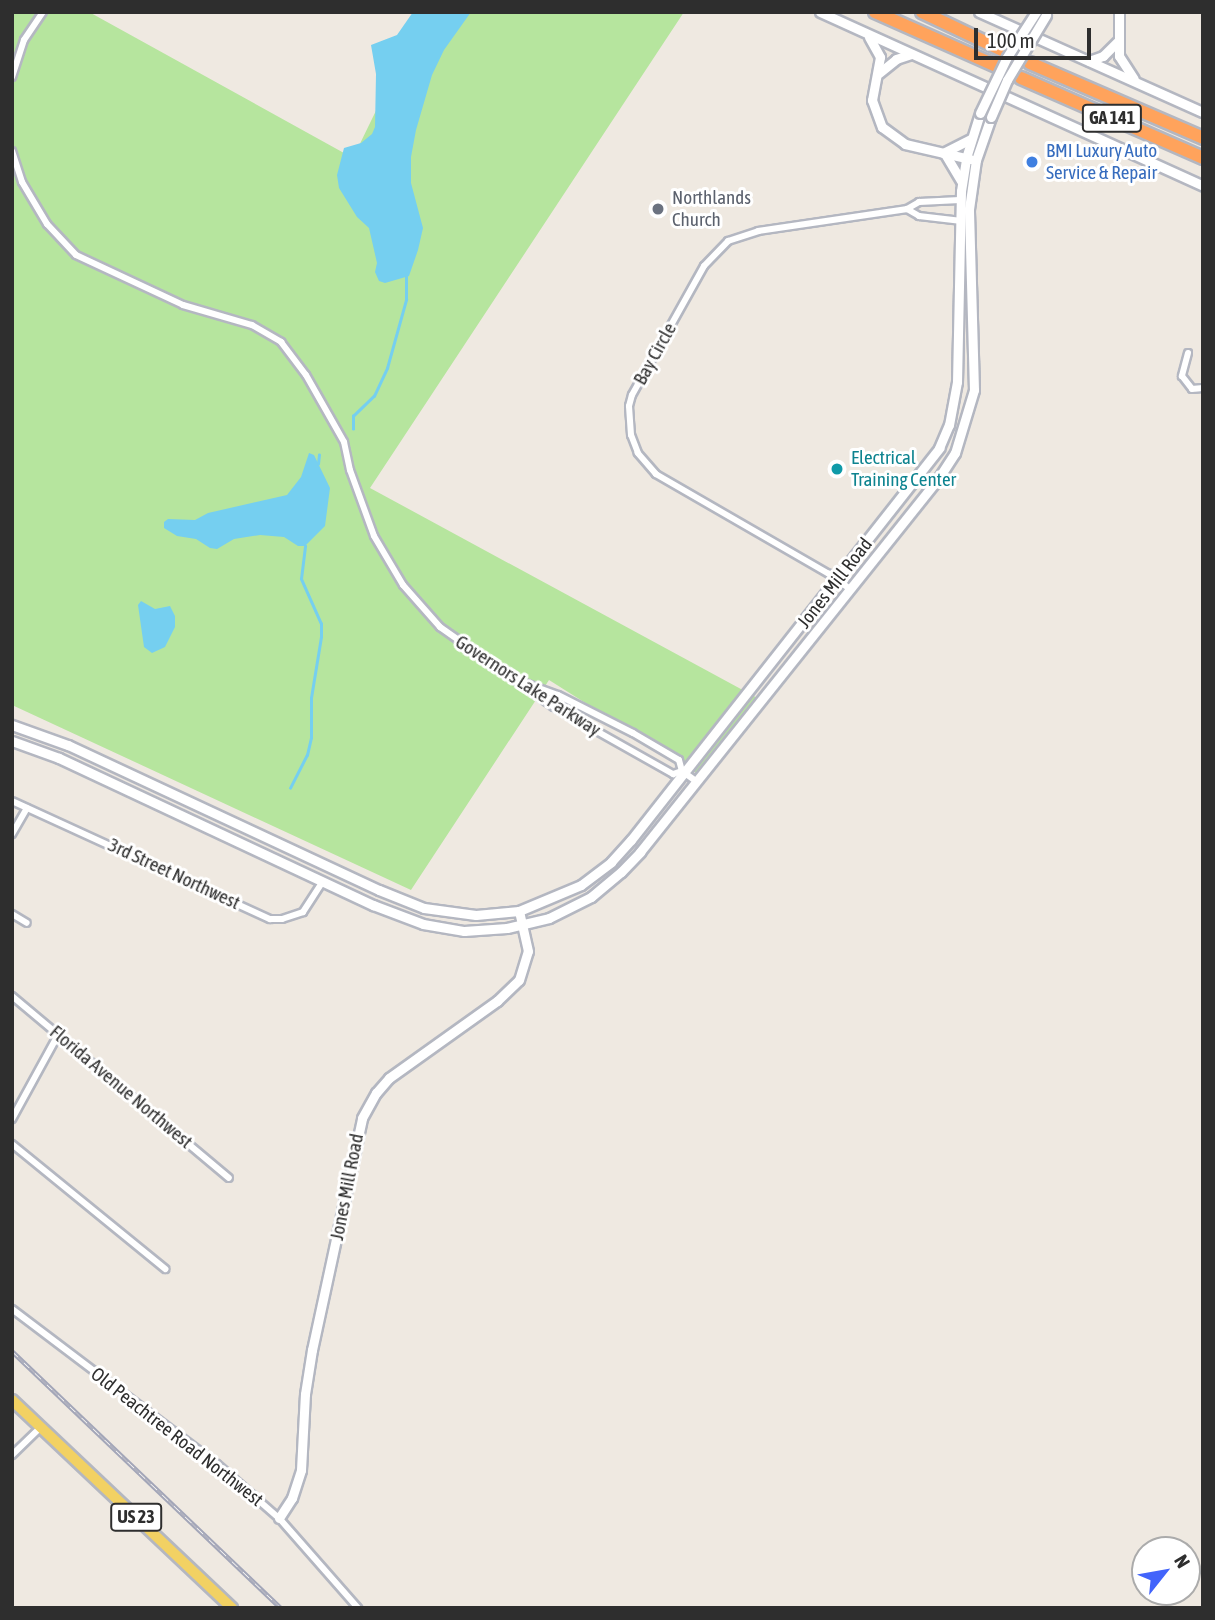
<!DOCTYPE html>
<html>
<head>
<meta charset="utf-8">
<style>
  body { margin:0 }
  #map { position:relative; width:1215px; height:1620px; overflow:hidden; background:#efe9e1; font-family:"Asap Condensed",sans-serif }
  div>[style] { position:absolute }
  .green>* { inset:0; background:#b6e59e }
  .water>* { inset:0; background:#75cff0 }
  .stream>* { height:2.5px; margin:-1.25px; padding:0 1.25px; transform-origin:1.25px; border-radius:1.25px; background:#75cff0 }
  .roads { filter:drop-shadow(2px 0 #b4b7c1) drop-shadow(-2px 0 #b4b7c1) drop-shadow(0 2px #b4b7c1) drop-shadow(0 -2px #b4b7c1) }
  .street>* { height:6px; margin:-3px; padding:0 3px; transform-origin:3px; border-radius:3px; background:#fff }
  .secondary>* { height:9px; margin:-4.5px; padding:0 4.5px; transform-origin:4.5px; border-radius:4.5px; background:#fff }
  .primary>* { height:10px; margin:-5px; padding:0 5px; transform-origin:5px; border-radius:5px; background:#f2d163 }
  .highway>* { height:12px; margin:-6px; padding:0 6px; transform-origin:6px; border-radius:6px; background:#ffa35c }
  .rail>* { height:5px; margin-top:-2.5px; transform-origin:0; background:repeating-linear-gradient(90deg,#fff 0 8px,#a3a6b8 0 16px); box-sizing:border-box; border-block:2px solid #a3a6b8 }
  .bridges { filter:drop-shadow(2px 0 #b4b7c1) drop-shadow(-2px 0 #b4b7c1) drop-shadow(0 2px #b4b7c1) drop-shadow(0 -2px #b4b7c1) }
  .secondary-bridge>* { height:9px; margin:-4.5px; padding:0 4.5px; transform-origin:4.5px; border-radius:4.5px; background:#fff }
  .dots>* { width:19px; height:19px; translate:-50% -50%; box-sizing:border-box; border:4px solid #fff; border-radius:50% }
  span { translate:-50% -50%; white-space:nowrap; text-align:center; line-height:1.15; -webkit-text-stroke:6px #fff; paint-order:stroke }
  .shield-label span { padding:2px 5px; background:#fff; border:2px solid; border-radius:5px; -webkit-text-stroke-width:0 }
  .shield-label { font-size:18px; color:#2e2e2e; font-weight:700 }
  .shop-label { font-size:19px; color:#366cbe }
  .left { translate:0 -50%; text-align:left }
  .worship-label { font-size:19px; color:#5b616d }
  .street-label { font-size:19px; color:#2e2e2e }
  .culture-label { font-size:19px; color:#0d838f }
  .frame { position:absolute; inset:0; border:14px solid #2e2e2e; pointer-events:none }
  .north { position:absolute; left:1131px; top:1536px; width:70px; height:70px; box-sizing:border-box; background:#fff; border:2px solid #ababab; border-radius:50%; rotate:59deg; font-size:19px; font-weight:700; line-height:28px; text-align:center; color:#2e2e2e }
  .north::after { content:''; display:block; margin:auto; width:24px; height:32px; background:#4264fb; clip-path:polygon(50% 0,100% 100%,50% 72%,0 100%) }
  .scale { position:absolute; left:974px; top:28px; width:117px; height:32px; box-sizing:border-box; border:4px solid #2e2e2e; border-top:0; padding-left:9px; font-size:21px; line-height:24px; white-space:nowrap; color:#2e2e2e; -webkit-text-stroke:5px #fff; paint-order:stroke }
</style>
</head>
<body>
<div id="map">
  <div class="green">
    <i style="clip-path:polygon(12px 12px,89px 12px,353px 158px,424px 12px,684px 12px,370px 488px,763px 701px,706px 779px,549px 680px,411px 890px,12px 705px)"></i>
  </div>
  <div class="water">
    <i style="clip-path:polygon(413px 12px,471px 12px,444px 50px,432px 75px,416px 130px,411px 157px,411px 183px,423px 228px,418px 250px,409px 276px,385px 283px,379px 281px,375px 272px,377px 263px,369px 228px,357px 217px,339px 188px,337px 175px,344px 148px,361px 143px,372px 134px,375px 127px,376px 74px,371px 45px,397px 35px)"></i>
    <i style="clip-path:polygon(309px 453px,314px 455px,330px 488px,325px 526px,305px 546px,298px 546px,284px 537px,260px 535px,234px 539px,217px 549px,210px 548px,196px 539px,177px 536px,164px 528px,164px 522px,168px 519px,195px 520px,208px 513px,287px 495px,301px 477px)"></i>
    <i style="clip-path:polygon(141px 601px,155px 609px,170px 606px,175px 616px,175px 627px,165px 647px,152px 653px,144px 647px,138px 605px)"></i>
  </div>
  <div class="stream">
    <i style="left:353px;top:429px;width:13px;rotate:-90deg"></i>
    <i style="left:353px;top:416px;width:29px;rotate:-44deg"></i>
    <i style="left:374px;top:396px;width:31px;rotate:-65deg"></i>
    <i style="left:387px;top:368px;width:71px;rotate:-74.4deg"></i>
    <i style="left:406px;top:300px;width:23px;rotate:-90deg"></i>
    <i style="left:318px;top:464px;width:9px;rotate:-84deg"></i>
    <i style="left:290px;top:788px;width:37px;rotate:-63deg"></i>
    <i style="left:307px;top:755px;width:17px;rotate:-77deg"></i>
    <i style="left:311px;top:738px;width:40px;rotate:-90deg"></i>
    <i style="left:311px;top:698px;width:62px;rotate:-80.7deg"></i>
    <i style="left:321px;top:637px;width:13px;rotate:-90deg"></i>
    <i style="left:321px;top:624px;width:49px;rotate:-114deg"></i>
    <i style="left:301px;top:579px;width:33px;rotate:-83deg"></i>
  </div>
  <div class="roads">
    <div class="street">
      <i style="left:12px;top:77px;width:39px;rotate:-72deg"></i>
      <i style="left:24px;top:40px;width:34px;rotate:-56deg"></i>
      <i style="left:12px;top:151px;width:33px;rotate:72deg"></i>
      <i style="left:22px;top:182px;width:49px;rotate:59.2deg"></i>
      <i style="left:47px;top:224px;width:42px;rotate:46.9deg"></i>
      <i style="left:76px;top:255px;width:118px;rotate:25deg"></i>
      <i style="left:183px;top:305px;width:72px;rotate:16.2deg"></i>
      <i style="left:252px;top:325px;width:34px;rotate:30deg"></i>
      <i style="left:281px;top:342px;width:41px;rotate:52.9deg"></i>
      <i style="left:306px;top:375px;width:77px;rotate:60.4deg"></i>
      <i style="left:344px;top:442px;width:29px;rotate:78deg"></i>
      <i style="left:350px;top:470px;width:70px;rotate:70deg"></i>
      <i style="left:374px;top:536px;width:57px;rotate:59.4deg"></i>
      <i style="left:403px;top:585px;width:56px;rotate:48.6deg"></i>
      <i style="left:440px;top:627px;width:139px;rotate:35.1deg"></i>
      <i style="left:554px;top:707px;width:137px;rotate:29.4deg"></i>
      <i style="left:673px;top:774px;width:9px;rotate:-18deg"></i>
      <i style="left:682px;top:771px;width:17px;rotate:36deg"></i>
      <i style="left:907px;top:209px;width:14px;rotate:30deg"></i>
      <i style="left:919px;top:216px;width:43px;rotate:6.6deg"></i>
      <i style="left:1188px;top:353px;width:24px;rotate:105deg"></i>
      <i style="left:1182px;top:376px;width:16px;rotate:52deg"></i>
      <i style="left:1192px;top:389px;width:11px;rotate:-5deg"></i>
      <i style="left:850px;top:589px;width:26px;rotate:-144deg"></i>
      <i style="left:829px;top:574px;width:200px;rotate:-150deg"></i>
      <i style="left:656px;top:474px;width:28px;rotate:-131deg"></i>
      <i style="left:638px;top:453px;width:19px;rotate:-111deg"></i>
      <i style="left:631px;top:435px;width:29px;rotate:-94deg"></i>
      <i style="left:629px;top:406px;width:11px;rotate:-75deg"></i>
      <i style="left:632px;top:395px;width:148px;rotate:-60.8deg"></i>
      <i style="left:704px;top:266px;width:35px;rotate:-46deg"></i>
      <i style="left:728px;top:241px;width:32px;rotate:-18deg"></i>
      <i style="left:758px;top:231px;width:151px;rotate:-8.4deg"></i>
      <i style="left:907px;top:209px;width:14px;rotate:-30deg"></i>
      <i style="left:919px;top:202px;width:41px;rotate:-2.8deg"></i>
      <i style="left:525px;top:683px;width:35px;rotate:20deg"></i>
      <i style="left:558px;top:695px;width:84px;rotate:26.9deg"></i>
      <i style="left:633px;top:733px;width:53px;rotate:30.4deg"></i>
      <i style="left:679px;top:760px;width:11px;rotate:75deg"></i>
      <i style="left:12px;top:801px;width:284px;rotate:24.6deg"></i>
      <i style="left:270px;top:919px;width:12px"></i>
      <i style="left:282px;top:919px;width:22px;rotate:-18deg"></i>
      <i style="left:303px;top:912px;width:37px;rotate:-57deg"></i>
      <i style="left:12px;top:834px;width:30px;rotate:-60deg"></i>
      <i style="left:12px;top:914px;width:17px;rotate:31deg"></i>
      <i style="left:12px;top:996px;width:283px;rotate:40deg"></i>
      <i style="left:12px;top:1119px;width:96px;rotate:-61.3deg"></i>
      <i style="left:12px;top:1144px;width:198px;rotate:39.2deg"></i>
      <i style="left:12px;top:1309px;width:257px;rotate:37.1deg"></i>
      <i style="left:217px;top:1464px;width:82px;rotate:41.1deg"></i>
      <i style="left:279px;top:1518px;width:120px;rotate:48.7deg"></i>
      <i style="left:12px;top:1455px;width:40px;rotate:-44deg"></i>
    </div>
    <div class="secondary">
      <i style="left:820px;top:12px;width:421px;rotate:24.4deg"></i>
      <i style="left:979px;top:12px;width:245px;rotate:24.1deg"></i>
      <i style="left:1119px;top:12px;width:44px;rotate:90deg"></i>
      <i style="left:1119px;top:56px;width:27px;rotate:57deg"></i>
      <i style="left:869px;top:37px;width:23px;rotate:61deg"></i>
      <i style="left:880px;top:57px;width:44px;rotate:100.5deg"></i>
      <i style="left:872px;top:100px;width:29px;rotate:70deg"></i>
      <i style="left:882px;top:127px;width:29px;rotate:36deg"></i>
      <i style="left:905px;top:144px;width:67px;rotate:13deg"></i>
      <i style="left:1089px;top:61px;width:15px;rotate:-20deg"></i>
      <i style="left:1103px;top:56px;width:20px;rotate:-45deg"></i>
      <i style="left:879px;top:73px;width:22px;rotate:-39deg"></i>
      <i style="left:896px;top:59px;width:16px;rotate:-18deg"></i>
      <i style="left:943px;top:153px;width:31px;rotate:-27deg"></i>
      <i style="left:945px;top:154px;width:31px;rotate:59deg"></i>
      <i style="left:12px;top:725px;width:59px;rotate:19.7deg"></i>
      <i style="left:68px;top:745px;width:343px;rotate:25deg"></i>
      <i style="left:379px;top:890px;width:48px;rotate:21.8deg"></i>
      <i style="left:424px;top:908px;width:52px;rotate:7.7deg"></i>
      <i style="left:476px;top:915px;width:43px;rotate:-5.3deg"></i>
      <i style="left:519px;top:911px;width:67px;rotate:-22.8deg"></i>
      <i style="left:581px;top:885px;width:38px;rotate:-37deg"></i>
      <i style="left:611px;top:862px;width:30px;rotate:-48deg"></i>
      <i style="left:631px;top:840px;width:499px;rotate:-51.8deg"></i>
      <i style="left:939px;top:448px;width:25px;rotate:-67deg"></i>
      <i style="left:949px;top:425px;width:44px;rotate:-79.5deg"></i>
      <i style="left:957px;top:382px;width:191px;rotate:-88.8deg"></i>
      <i style="left:961px;top:191px;width:33px;rotate:-81deg"></i>
      <i style="left:966px;top:158px;width:47px;rotate:-72.7deg"></i>
      <i style="left:12px;top:741px;width:50px;rotate:19.9deg"></i>
      <i style="left:59px;top:758px;width:347px;rotate:25.1deg"></i>
      <i style="left:373px;top:905px;width:53px;rotate:20.8deg"></i>
      <i style="left:423px;top:924px;width:42px;rotate:9.7deg"></i>
      <i style="left:464px;top:931px;width:43px;rotate:-4deg"></i>
      <i style="left:507px;top:928px;width:43px;rotate:-13.4deg"></i>
      <i style="left:549px;top:918px;width:47px;rotate:-26.6deg"></i>
      <i style="left:591px;top:897px;width:39px;rotate:-40deg"></i>
      <i style="left:621px;top:872px;width:28px;rotate:-46deg"></i>
      <i style="left:640px;top:852px;width:477px;rotate:-51.4deg"></i>
      <i style="left:938px;top:479px;width:31px;rotate:-57deg"></i>
      <i style="left:955px;top:453px;width:66px;rotate:-73.2deg"></i>
      <i style="left:974px;top:390px;width:181px;rotate:-91.6deg"></i>
      <i style="left:969px;top:209px;width:49px;rotate:-81.9deg"></i>
      <i style="left:976px;top:160px;width:46px;rotate:-70.8deg"></i>
      <i style="left:279px;top:1518px;width:24px;rotate:-57deg"></i>
      <i style="left:292px;top:1498px;width:29px;rotate:-72deg"></i>
      <i style="left:301px;top:1470px;width:76px;rotate:-87deg"></i>
      <i style="left:305px;top:1394px;width:45px;rotate:-81deg"></i>
      <i style="left:312px;top:1350px;width:237px;rotate:-77.8deg"></i>
      <i style="left:362px;top:1118px;width:29px;rotate:-61deg"></i>
      <i style="left:376px;top:1093px;width:20px;rotate:-49deg"></i>
      <i style="left:389px;top:1078px;width:133px;rotate:-35.5deg"></i>
      <i style="left:497px;top:1001px;width:30px;rotate:-44deg"></i>
      <i style="left:519px;top:980px;width:30px;rotate:-73deg"></i>
      <i style="left:528px;top:951px;width:41px;rotate:-102.7deg"></i>
    </div>
    <div class="primary">
      <i style="left:12px;top:1400px;width:303px;rotate:43.4deg"></i>
    </div>
    <div class="highway">
      <i style="left:875px;top:12px;width:152px;rotate:24deg"></i>
      <i style="left:922px;top:12px;width:107px;rotate:25.4deg"></i>
      <i style="left:1030px;top:63px;width:189px;rotate:23.4deg"></i>
      <i style="left:1021px;top:78px;width:199px;rotate:23.7deg"></i>
    </div>
  </div>
  <div class="rail">
    <i style="left:12px;top:1351px;width:372px;rotate:43.7deg"></i>
  </div>
  <div class="bridges">
    <div class="secondary-bridge">
      <i style="left:980px;top:113px;width:62px;rotate:-64.3deg"></i>
      <i style="left:1007px;top:57px;width:54px;rotate:-57.2deg"></i>
      <i style="left:991px;top:117px;width:40px;rotate:-66.6deg"></i>
      <i style="left:1007px;top:80px;width:76px;rotate:-59deg"></i>
    </div>
  </div>
  <div class="dots">
    <i style="left:1032px;top:162px;background:#3f7fe0"></i>
    <i style="left:658px;top:209px;background:#6b7280"></i>
    <i style="left:837px;top:469px;background:#0f9aa8"></i>
  </div>
  <div class="shield-label">
    <span style="left:1112px;top:118px">GA 141</span>
    <span style="left:136px;top:1517px">US 23</span>
  </div>
  <div class="shop-label">
    <span class="left" style="left:1046px;top:162px">BMI Luxury Auto<br>Service &amp; Repair</span>
  </div>
  <div class="worship-label">
    <span class="left" style="left:672px;top:209px">Northlands<br>Church</span>
  </div>
  <div class="street-label">
    <span style="left:655px;top:354px;rotate:-61deg">Bay Circle</span>
    <span style="left:835px;top:583px;rotate:-52deg">Jones Mill Road</span>
    <span style="left:528px;top:686px;rotate:33deg">Governors Lake Parkway</span>
    <span style="left:174px;top:874px;rotate:25deg">3rd Street Northwest</span>
    <span style="left:121px;top:1087px;rotate:40deg">Florida Avenue Northwest</span>
    <span style="left:347px;top:1187px;rotate:-79deg">Jones Mill Road</span>
    <span style="left:177px;top:1437px;rotate:38deg">Old Peachtree Road Northwest</span>
  </div>
  <div class="culture-label">
    <span class="left" style="left:851px;top:469px">Electrical<br>Training Center</span>
  </div>
  <div class="frame"></div>
  <div class="north">N</div>
  <div class="scale">100 m</div>
</div>
</body>
</html>
